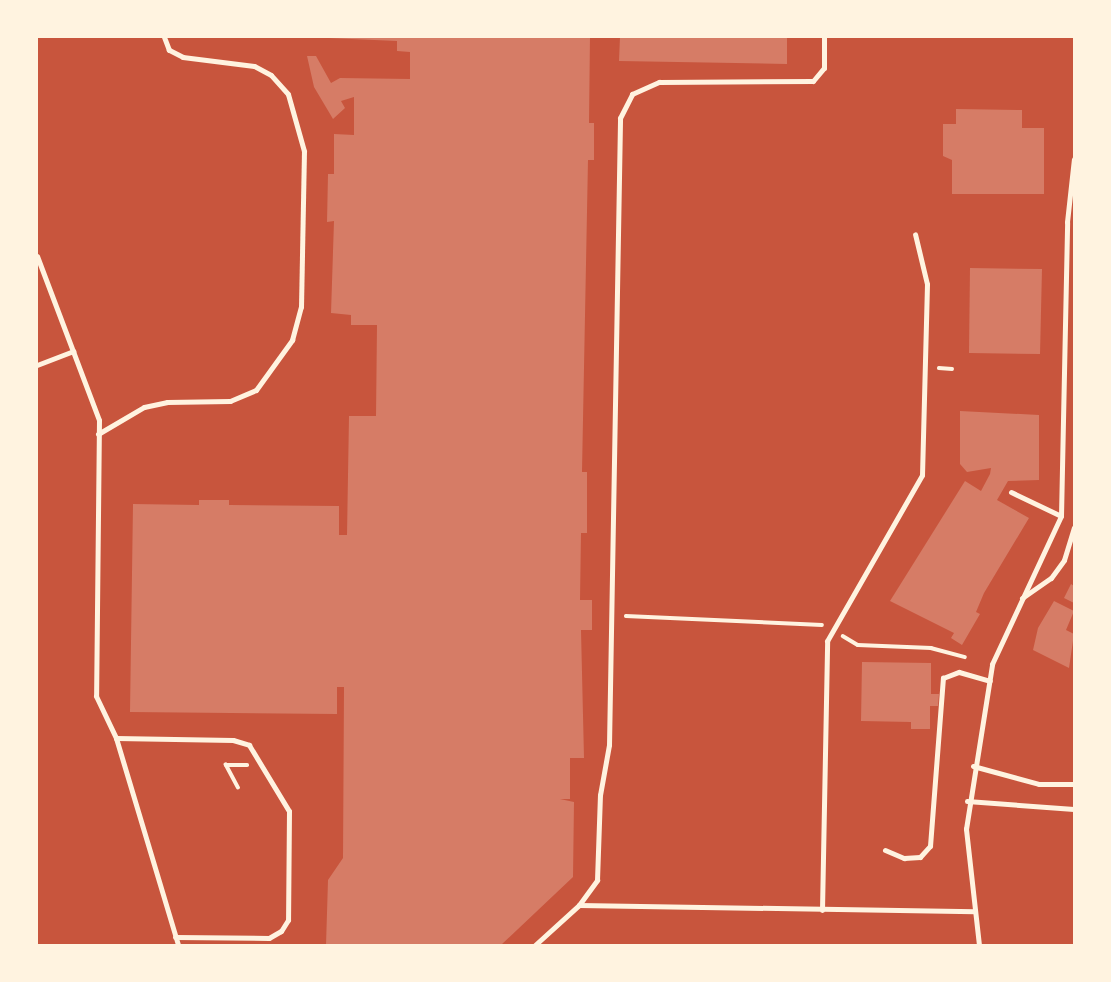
<!DOCTYPE html>
<html>
<head>
<meta charset="utf-8">
<style>
  body { margin:0 }
  #map { position:relative; width:1111px; height:982px; overflow:hidden; background:#c8553d; font-family:Helvetica,sans-serif }
  div>[style] { position:absolute }
  .building>* { inset:0; background:#d67c66 }
  .path>* { height:3.5px; margin:-1.75px; padding:0 1.75px; transform-origin:1.75px; border-radius:1.75px; background:#fff3e0 }
  .service>* { height:5px; margin:-2.5px; padding:0 2.5px; transform-origin:2.5px; border-radius:2.5px; background:#fff3e0 }
  span { translate:-50% -50%; white-space:nowrap; text-align:center; line-height:1.15; -webkit-text-stroke:7px #fff3e0; paint-order:stroke }
  .frame { position:absolute; inset:0; border:38px solid #fff3e0; pointer-events:none }
</style>
</head>
<body>
<div id="map">
  <div class="building">
    <i style="clip-path:polygon(306px 37px,590px 37px,589px 123px,594px 123px,594px 160px,588px 160px,582px 472px,587px 472px,587px 533px,581px 533px,580px 600px,592px 600px,592px 630px,581px 630px,584px 758px,570px 758px,570px 799px,560px 799px,574px 802px,573px 877px,501px 945px,326px 945px,328px 880px,343px 858px,344px 687px,337px 687px,337px 714px,130px 712px,133px 504px,199px 505px,199px 500px,229px 500px,229px 505px,339px 506px,339px 535px,347px 535px,349px 416px,376px 416px,377px 325px,351px 325px,351px 315px,331px 313px,334px 221px,327px 222px,328px 174px,334px 174px,334px 134px,354px 135px,354px 97px,341px 101px,345px 108px,333px 119px,314px 87px,307px 56px,316px 56px,331px 83px,340px 78px,410px 79px,410px 52px,397px 51px,397px 41px)"></i>
    <i style="clip-path:polygon(620px 37px,787px 37px,787px 64px,619px 61px)"></i>
    <i style="clip-path:polygon(956px 109px,1022px 110px,1022px 128px,1044px 128px,1044px 194px,952px 194px,952px 160px,943px 156px,943px 124px,956px 124px)"></i>
    <i style="clip-path:polygon(970px 268px,1042px 269px,1040px 354px,969px 353px)"></i>
    <i style="clip-path:polygon(960px 411px,1039px 415px,1039px 480px,1008px 481px,997px 500px,1029px 518px,984px 593px,976px 612px,980px 614px,962px 645px,951px 638px,954px 633px,890px 601px,965px 481px,981px 491px,990px 474px,991px 468px,967px 472px,960px 464px)"></i>
    <i style="clip-path:polygon(1071px 584px,1074px 586px,1074px 603px,1064px 598px)"></i>
    <i style="clip-path:polygon(1054px 601px,1074px 611px,1066px 630px,1074px 634px,1069px 668px,1033px 650px,1038px 628px)"></i>
    <i style="clip-path:polygon(862px 662px,931px 663px,931px 694px,939px 694px,938px 706px,930px 706px,930px 729px,911px 729px,911px 722px,861px 721px)"></i>
  </div>
  <div class="path">
    <i style="left:939px;top:368px;width:13px;rotate:4deg"></i>
    <i style="left:626px;top:616px;width:196px;rotate:2.6deg"></i>
    <i style="left:843px;top:636px;width:17px;rotate:31deg"></i>
    <i style="left:858px;top:645px;width:73px;rotate:2.4deg"></i>
    <i style="left:931px;top:648px;width:35px;rotate:15deg"></i>
    <i style="left:238px;top:788px;width:26px;rotate:-118deg"></i>
    <i style="left:226px;top:765px;width:21px"></i>
  </div>
  <div class="service">
    <i style="left:37px;top:256px;width:175px;rotate:69.3deg"></i>
    <i style="left:99px;top:420px;width:276px;rotate:90.6deg"></i>
    <i style="left:96px;top:696px;width:47px;rotate:64.5deg"></i>
    <i style="left:116px;top:738px;width:216px;rotate:73.3deg"></i>
    <i style="left:37px;top:365px;width:39px;rotate:-21deg"></i>
    <i style="left:98px;top:434px;width:53px;rotate:-30.4deg"></i>
    <i style="left:144px;top:407px;width:24px;rotate:-12deg"></i>
    <i style="left:167px;top:402px;width:63px;rotate:-0.9deg"></i>
    <i style="left:230px;top:401px;width:28px;rotate:-23deg"></i>
    <i style="left:256px;top:390px;width:62px;rotate:-54.2deg"></i>
    <i style="left:292px;top:340px;width:34px;rotate:-75deg"></i>
    <i style="left:301px;top:307px;width:156px;rotate:-88.9deg"></i>
    <i style="left:304px;top:151px;width:59px;rotate:-105.7deg"></i>
    <i style="left:288px;top:94px;width:25px;rotate:-132deg"></i>
    <i style="left:271px;top:75px;width:19px;rotate:-152deg"></i>
    <i style="left:254px;top:66px;width:72px;rotate:-172.8deg"></i>
    <i style="left:183px;top:57px;width:16px;rotate:-153deg"></i>
    <i style="left:169px;top:50px;width:14px;rotate:-111deg"></i>
    <i style="left:1011px;top:492px;width:55px;rotate:25.6deg"></i>
    <i style="left:1022px;top:598px;width:35px;rotate:-35deg"></i>
    <i style="left:1051px;top:578px;width:22px;rotate:-54deg"></i>
    <i style="left:1064px;top:560px;width:34px;rotate:-73deg"></i>
    <i style="left:116px;top:738px;width:117px;rotate:1deg"></i>
    <i style="left:233px;top:740px;width:17px;rotate:17deg"></i>
    <i style="left:249px;top:745px;width:77px;rotate:58.8deg"></i>
    <i style="left:289px;top:811px;width:109px;rotate:90.5deg"></i>
    <i style="left:288px;top:920px;width:13px;rotate:122deg"></i>
    <i style="left:281px;top:931px;width:14px;rotate:150deg"></i>
    <i style="left:269px;top:938px;width:94px;rotate:-179.4deg"></i>
    <i style="left:973px;top:766px;width:68px;rotate:15.3deg"></i>
    <i style="left:1039px;top:784px;width:35px"></i>
    <i style="left:967px;top:801px;width:107px;rotate:4.3deg"></i>
    <i style="left:885px;top:850px;width:21px;rotate:23deg"></i>
    <i style="left:904px;top:858px;width:16px;rotate:-4deg"></i>
    <i style="left:920px;top:857px;width:15px;rotate:-48deg"></i>
    <i style="left:930px;top:846px;width:169px;rotate:-85.6deg"></i>
    <i style="left:943px;top:678px;width:17px;rotate:-21deg"></i>
    <i style="left:959px;top:672px;width:32px;rotate:16deg"></i>
    <i style="left:579px;top:905px;width:396px;rotate:0.9deg"></i>
    <i style="left:822px;top:910px;width:269px;rotate:-88.9deg"></i>
    <i style="left:827px;top:641px;width:191px;rotate:-60.2deg"></i>
    <i style="left:922px;top:475px;width:191px;rotate:-88.5deg"></i>
    <i style="left:927px;top:284px;width:51px;rotate:-103.5deg"></i>
    <i style="left:535px;top:945px;width:59px;rotate:-42.3deg"></i>
    <i style="left:579px;top:905px;width:31px;rotate:-54deg"></i>
    <i style="left:597px;top:880px;width:85px;rotate:-88deg"></i>
    <i style="left:600px;top:795px;width:51px;rotate:-79.8deg"></i>
    <i style="left:609px;top:745px;width:627px;rotate:-88.99deg"></i>
    <i style="left:620px;top:118px;width:27px;rotate:-63deg"></i>
    <i style="left:632px;top:94px;width:30px;rotate:-24deg"></i>
    <i style="left:659px;top:82px;width:154px;rotate:-0.4deg"></i>
    <i style="left:813px;top:81px;width:17px;rotate:-50deg"></i>
    <i style="left:824px;top:68px;width:31px;rotate:-90deg"></i>
    <i style="left:979px;top:945px;width:117px;rotate:-96.4deg"></i>
    <i style="left:966px;top:829px;width:167px;rotate:-81deg"></i>
    <i style="left:992px;top:664px;width:163px;rotate:-65deg"></i>
    <i style="left:1061px;top:516px;width:294px;rotate:-88.8deg"></i>
    <i style="left:1067px;top:222px;width:63px;rotate:-83.7deg"></i>
  </div>
  <div class="frame"></div>
</div>
</body>
</html>
